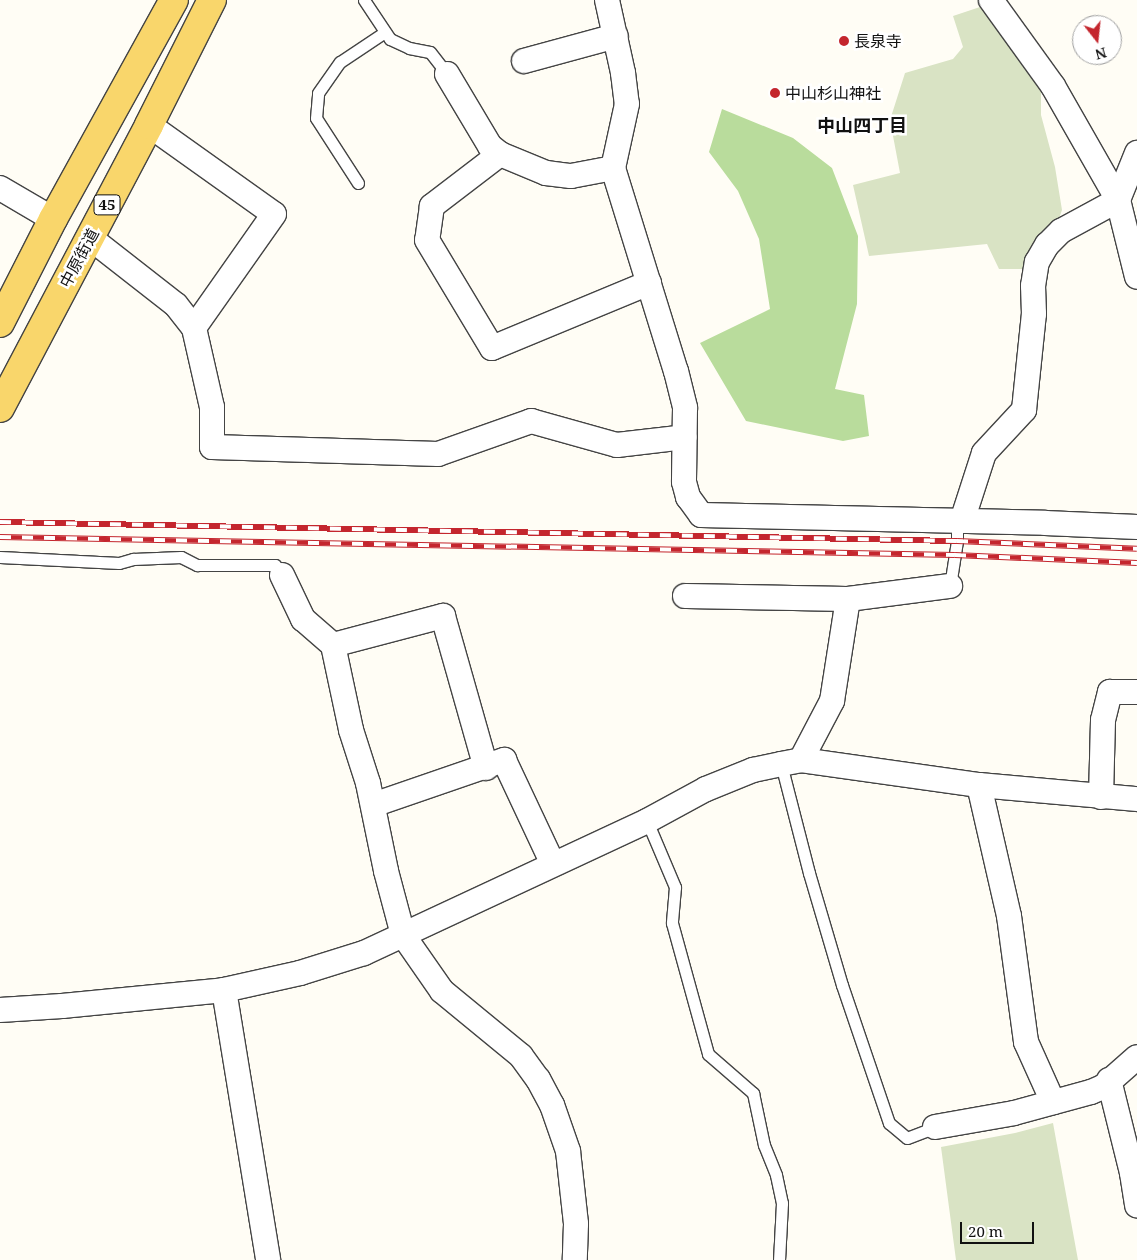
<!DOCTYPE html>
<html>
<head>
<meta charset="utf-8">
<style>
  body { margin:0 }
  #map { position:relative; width:1137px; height:1260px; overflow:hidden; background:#fffdf5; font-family:"Noto Serif","Noto Sans JP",serif }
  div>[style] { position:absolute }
  .forest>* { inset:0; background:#b9dc9c }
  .cemetery>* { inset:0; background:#d9e3c4 }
  .roads { filter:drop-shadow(1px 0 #444) drop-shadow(-1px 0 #444) drop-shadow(0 1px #444) drop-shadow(0 -1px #444) }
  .service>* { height:11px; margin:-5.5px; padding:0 5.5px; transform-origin:5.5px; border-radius:5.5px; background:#fff }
  .minor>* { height:24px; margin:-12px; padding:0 12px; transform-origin:12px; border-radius:12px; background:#fff }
  .primary>* { height:28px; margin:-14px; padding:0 14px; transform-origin:14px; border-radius:14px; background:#f9d66b }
  .rail>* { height:5.5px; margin-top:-2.75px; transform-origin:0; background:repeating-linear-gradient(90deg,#fff 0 11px,#c4262e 0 22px); box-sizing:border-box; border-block:1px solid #c4262e }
  .dots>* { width:14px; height:14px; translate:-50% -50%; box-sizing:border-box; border:2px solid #fff; border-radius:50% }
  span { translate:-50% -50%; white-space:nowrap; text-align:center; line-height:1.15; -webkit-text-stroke:5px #fff; paint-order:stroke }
  .shield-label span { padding:1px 4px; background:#fff; border:1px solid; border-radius:4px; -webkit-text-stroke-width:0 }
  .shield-label { font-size:15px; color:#111; font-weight:700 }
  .poi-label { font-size:16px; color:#111 }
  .left { translate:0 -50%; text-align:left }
  .street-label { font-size:16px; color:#111 }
  .neighbourhood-label { font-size:18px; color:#111; font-weight:700 }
  .north { position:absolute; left:1072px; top:15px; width:50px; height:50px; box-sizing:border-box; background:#fff; border:1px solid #a0a0a0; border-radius:50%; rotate:164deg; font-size:14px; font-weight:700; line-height:20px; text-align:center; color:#111 }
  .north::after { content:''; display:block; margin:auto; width:18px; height:22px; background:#c4262e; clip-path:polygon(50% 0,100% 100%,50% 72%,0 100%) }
  .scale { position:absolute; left:960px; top:1222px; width:74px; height:22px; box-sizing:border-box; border:2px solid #111; border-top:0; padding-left:6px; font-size:15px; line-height:18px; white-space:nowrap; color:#111; -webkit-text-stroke:4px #fff; paint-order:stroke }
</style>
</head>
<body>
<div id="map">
  <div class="forest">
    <i style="clip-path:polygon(722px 109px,793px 138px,832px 168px,858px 236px,857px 304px,835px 389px,864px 395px,869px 436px,843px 441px,746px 421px,700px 343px,770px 309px,759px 239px,738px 191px,709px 152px)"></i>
  </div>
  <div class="cemetery">
    <i style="clip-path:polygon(980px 7px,1041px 88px,1041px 115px,1055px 167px,1062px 210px,1058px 221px,1030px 269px,999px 269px,987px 244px,869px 256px,853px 185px,900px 173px,890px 120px,905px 73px,953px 59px,963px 47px,953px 16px)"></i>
    <i style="clip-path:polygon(1053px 1123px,1078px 1260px,956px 1260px,941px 1147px,1015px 1133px)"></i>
  </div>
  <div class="roads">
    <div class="service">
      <i style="left:364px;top:0;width:47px;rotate:56.3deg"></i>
      <i style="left:390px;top:39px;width:21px;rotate:25deg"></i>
      <i style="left:409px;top:48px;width:21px;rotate:11deg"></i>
      <i style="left:430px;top:52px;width:28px;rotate:52deg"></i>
      <i style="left:358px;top:183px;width:77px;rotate:-122.9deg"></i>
      <i style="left:316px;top:118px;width:25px;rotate:-85deg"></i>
      <i style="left:318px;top:93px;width:38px;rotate:-55deg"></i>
      <i style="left:340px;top:62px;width:54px;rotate:-33.7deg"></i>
      <i style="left:0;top:557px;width:119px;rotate:2.9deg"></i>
      <i style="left:119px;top:563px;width:15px;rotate:-16deg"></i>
      <i style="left:133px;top:559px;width:48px;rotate:-2.4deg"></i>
      <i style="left:181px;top:557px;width:18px;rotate:27deg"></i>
      <i style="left:197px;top:565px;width:78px"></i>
      <i style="left:275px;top:565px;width:12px;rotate:55deg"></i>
      <i style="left:950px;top:586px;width:46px;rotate:-81.2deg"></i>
      <i style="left:957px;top:541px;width:10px;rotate:-90deg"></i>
      <i style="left:957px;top:531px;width:11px;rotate:-63deg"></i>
      <i style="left:781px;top:764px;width:113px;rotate:75.6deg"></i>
      <i style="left:809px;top:873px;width:117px;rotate:73.6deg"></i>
      <i style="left:842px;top:985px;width:146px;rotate:71.2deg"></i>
      <i style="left:889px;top:1123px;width:23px;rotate:40deg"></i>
      <i style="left:907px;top:1138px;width:30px;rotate:-21deg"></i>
      <i style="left:647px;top:821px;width:72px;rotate:67deg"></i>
      <i style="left:675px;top:887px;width:36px;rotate:95deg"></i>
      <i style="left:672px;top:923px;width:136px;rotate:74.6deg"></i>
      <i style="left:708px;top:1054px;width:60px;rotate:40.9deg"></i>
      <i style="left:753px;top:1093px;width:53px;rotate:78.1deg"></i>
      <i style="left:764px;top:1145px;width:32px;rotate:68deg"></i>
      <i style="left:776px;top:1175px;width:29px;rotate:78deg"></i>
      <i style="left:782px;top:1203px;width:57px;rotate:93deg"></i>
    </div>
    <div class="minor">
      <i style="left:607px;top:0;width:75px;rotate:77.6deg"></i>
      <i style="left:623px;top:73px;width:31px;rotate:83deg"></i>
      <i style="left:627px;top:104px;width:66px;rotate:102.3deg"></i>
      <i style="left:613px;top:168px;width:213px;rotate:72.8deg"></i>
      <i style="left:676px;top:371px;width:38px;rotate:76deg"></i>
      <i style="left:685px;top:408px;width:74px;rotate:90.8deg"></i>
      <i style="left:684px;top:482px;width:16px;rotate:75deg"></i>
      <i style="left:688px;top:497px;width:22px;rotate:54deg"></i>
      <i style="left:701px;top:515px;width:344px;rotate:1.3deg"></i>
      <i style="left:1045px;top:523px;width:92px;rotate:2.5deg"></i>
      <i style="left:991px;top:0;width:106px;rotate:54.2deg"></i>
      <i style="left:1053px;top:86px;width:131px;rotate:60.3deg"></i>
      <i style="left:1118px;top:200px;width:79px;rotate:76.1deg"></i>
      <i style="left:524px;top:61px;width:95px;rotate:-15.2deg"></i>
      <i style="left:447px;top:74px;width:84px;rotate:59.2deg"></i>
      <i style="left:490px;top:146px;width:13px;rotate:39deg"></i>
      <i style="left:500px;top:154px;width:50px;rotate:22.4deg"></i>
      <i style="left:546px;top:173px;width:25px;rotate:7deg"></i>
      <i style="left:571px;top:176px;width:43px;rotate:-10.8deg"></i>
      <i style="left:149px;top:125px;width:153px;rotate:35.5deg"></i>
      <i style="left:274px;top:214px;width:139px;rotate:125.1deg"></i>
      <i style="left:500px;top:154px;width:86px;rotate:142.6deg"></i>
      <i style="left:432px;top:206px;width:34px;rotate:98deg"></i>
      <i style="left:427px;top:240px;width:126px;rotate:59deg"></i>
      <i style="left:492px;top:348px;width:170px;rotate:-22.5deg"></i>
      <i style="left:0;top:188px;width:61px;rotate:30.3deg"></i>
      <i style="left:89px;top:237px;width:110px;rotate:38deg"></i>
      <i style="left:176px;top:305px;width:29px;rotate:52deg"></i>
      <i style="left:194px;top:328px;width:81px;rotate:77.2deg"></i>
      <i style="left:212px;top:407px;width:40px;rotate:90deg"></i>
      <i style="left:212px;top:447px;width:226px;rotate:1.8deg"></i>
      <i style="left:438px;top:454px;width:99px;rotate:-19.5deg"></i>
      <i style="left:531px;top:421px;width:89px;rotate:15.6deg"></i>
      <i style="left:617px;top:445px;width:68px;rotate:-6.7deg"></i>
      <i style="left:962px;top:521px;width:71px;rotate:-72.1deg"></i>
      <i style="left:984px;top:453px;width:59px;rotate:-47.1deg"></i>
      <i style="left:1024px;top:410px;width:97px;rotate:-84.1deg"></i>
      <i style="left:1034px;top:314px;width:28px;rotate:-92deg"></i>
      <i style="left:1033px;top:286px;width:24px;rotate:-81deg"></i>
      <i style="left:1037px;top:262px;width:20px;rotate:-60deg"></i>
      <i style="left:1047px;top:245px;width:20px;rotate:-45deg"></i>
      <i style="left:1061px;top:231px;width:65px;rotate:-28.5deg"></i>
      <i style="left:1118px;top:200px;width:51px;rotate:-68deg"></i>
      <i style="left:282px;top:575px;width:49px;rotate:64.5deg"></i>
      <i style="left:303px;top:619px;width:40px;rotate:41deg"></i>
      <i style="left:333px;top:645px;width:87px;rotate:78deg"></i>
      <i style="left:351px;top:730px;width:56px;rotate:72.2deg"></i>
      <i style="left:368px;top:783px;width:90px;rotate:78.4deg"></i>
      <i style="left:386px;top:871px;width:66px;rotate:75.1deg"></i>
      <i style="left:403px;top:935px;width:68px;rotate:55.1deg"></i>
      <i style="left:442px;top:991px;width:102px;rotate:39.4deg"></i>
      <i style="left:521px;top:1056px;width:29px;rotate:54deg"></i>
      <i style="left:538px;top:1079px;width:30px;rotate:62deg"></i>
      <i style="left:552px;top:1105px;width:49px;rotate:70.8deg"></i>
      <i style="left:568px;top:1151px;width:73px;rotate:83.7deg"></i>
      <i style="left:576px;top:1224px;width:36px;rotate:92deg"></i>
      <i style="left:685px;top:596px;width:163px;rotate:1.1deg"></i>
      <i style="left:333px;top:645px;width:114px;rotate:-14.8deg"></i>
      <i style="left:443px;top:616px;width:158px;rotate:74.2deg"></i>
      <i style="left:801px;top:760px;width:67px;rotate:-62.3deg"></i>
      <i style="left:832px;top:701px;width:103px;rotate:-81.1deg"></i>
      <i style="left:848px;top:599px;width:103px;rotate:-7.3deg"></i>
      <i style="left:979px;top:785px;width:134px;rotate:77.1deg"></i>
      <i style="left:1009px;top:916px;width:127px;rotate:82.3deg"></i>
      <i style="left:1026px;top:1042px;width:66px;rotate:65.8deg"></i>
      <i style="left:1101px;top:797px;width:77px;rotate:-88.5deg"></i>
      <i style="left:1103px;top:720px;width:29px;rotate:-76deg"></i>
      <i style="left:1110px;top:692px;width:27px"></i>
      <i style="left:373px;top:805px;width:139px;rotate:-19deg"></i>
      <i style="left:504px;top:760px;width:115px;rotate:64.8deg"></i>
      <i style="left:224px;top:990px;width:274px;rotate:80.7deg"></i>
      <i style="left:0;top:1010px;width:62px;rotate:-3.7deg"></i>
      <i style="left:62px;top:1006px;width:163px;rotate:-5.6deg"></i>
      <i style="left:224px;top:990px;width:78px;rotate:-12.6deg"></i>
      <i style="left:300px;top:973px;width:67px;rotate:-17.4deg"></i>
      <i style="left:364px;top:953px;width:312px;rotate:-25deg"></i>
      <i style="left:647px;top:821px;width:67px;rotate:-28.5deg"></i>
      <i style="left:706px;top:789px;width:51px;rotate:-22deg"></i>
      <i style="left:753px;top:770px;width:29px;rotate:-12deg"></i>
      <i style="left:781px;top:764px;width:20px;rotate:-11deg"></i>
      <i style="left:801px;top:760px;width:180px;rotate:8deg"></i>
      <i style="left:979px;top:785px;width:159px;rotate:5.1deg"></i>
      <i style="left:1109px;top:1080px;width:96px;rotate:76.1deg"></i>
      <i style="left:1132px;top:1173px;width:33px;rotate:81deg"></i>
      <i style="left:935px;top:1127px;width:80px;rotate:-10deg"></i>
      <i style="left:1014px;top:1113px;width:80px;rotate:-15.3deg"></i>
      <i style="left:1091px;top:1092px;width:13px;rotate:-23deg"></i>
      <i style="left:1103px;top:1087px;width:45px;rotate:-41.4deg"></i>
    </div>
    <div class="primary">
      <i style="left:0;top:323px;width:117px;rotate:-63deg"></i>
      <i style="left:53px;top:219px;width:250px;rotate:-61.1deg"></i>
      <i style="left:0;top:408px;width:320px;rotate:-62.2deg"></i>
      <i style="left:149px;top:125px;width:140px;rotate:-63.3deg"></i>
    </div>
  </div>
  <div class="rail">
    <i style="left:0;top:522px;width:957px;rotate:1.14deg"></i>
    <i style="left:957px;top:541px;width:180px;rotate:2.5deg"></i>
    <i style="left:0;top:537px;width:955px;rotate:1.08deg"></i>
    <i style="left:955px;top:555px;width:182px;rotate:2.5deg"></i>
  </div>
  <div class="dots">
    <i style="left:844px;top:41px;background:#c4262e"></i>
    <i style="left:775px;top:93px;background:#c4262e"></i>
  </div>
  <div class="shield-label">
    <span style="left:107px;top:205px">45</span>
  </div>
  <div class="poi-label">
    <span class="left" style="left:854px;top:41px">長泉寺</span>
    <span class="left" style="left:785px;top:93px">中山杉山神社</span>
  </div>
  <div class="street-label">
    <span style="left:79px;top:258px;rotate:-62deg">中原街道</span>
  </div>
  <div class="neighbourhood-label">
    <span style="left:862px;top:125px">中山四丁目</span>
  </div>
  <div class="north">N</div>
  <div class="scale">20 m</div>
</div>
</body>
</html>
